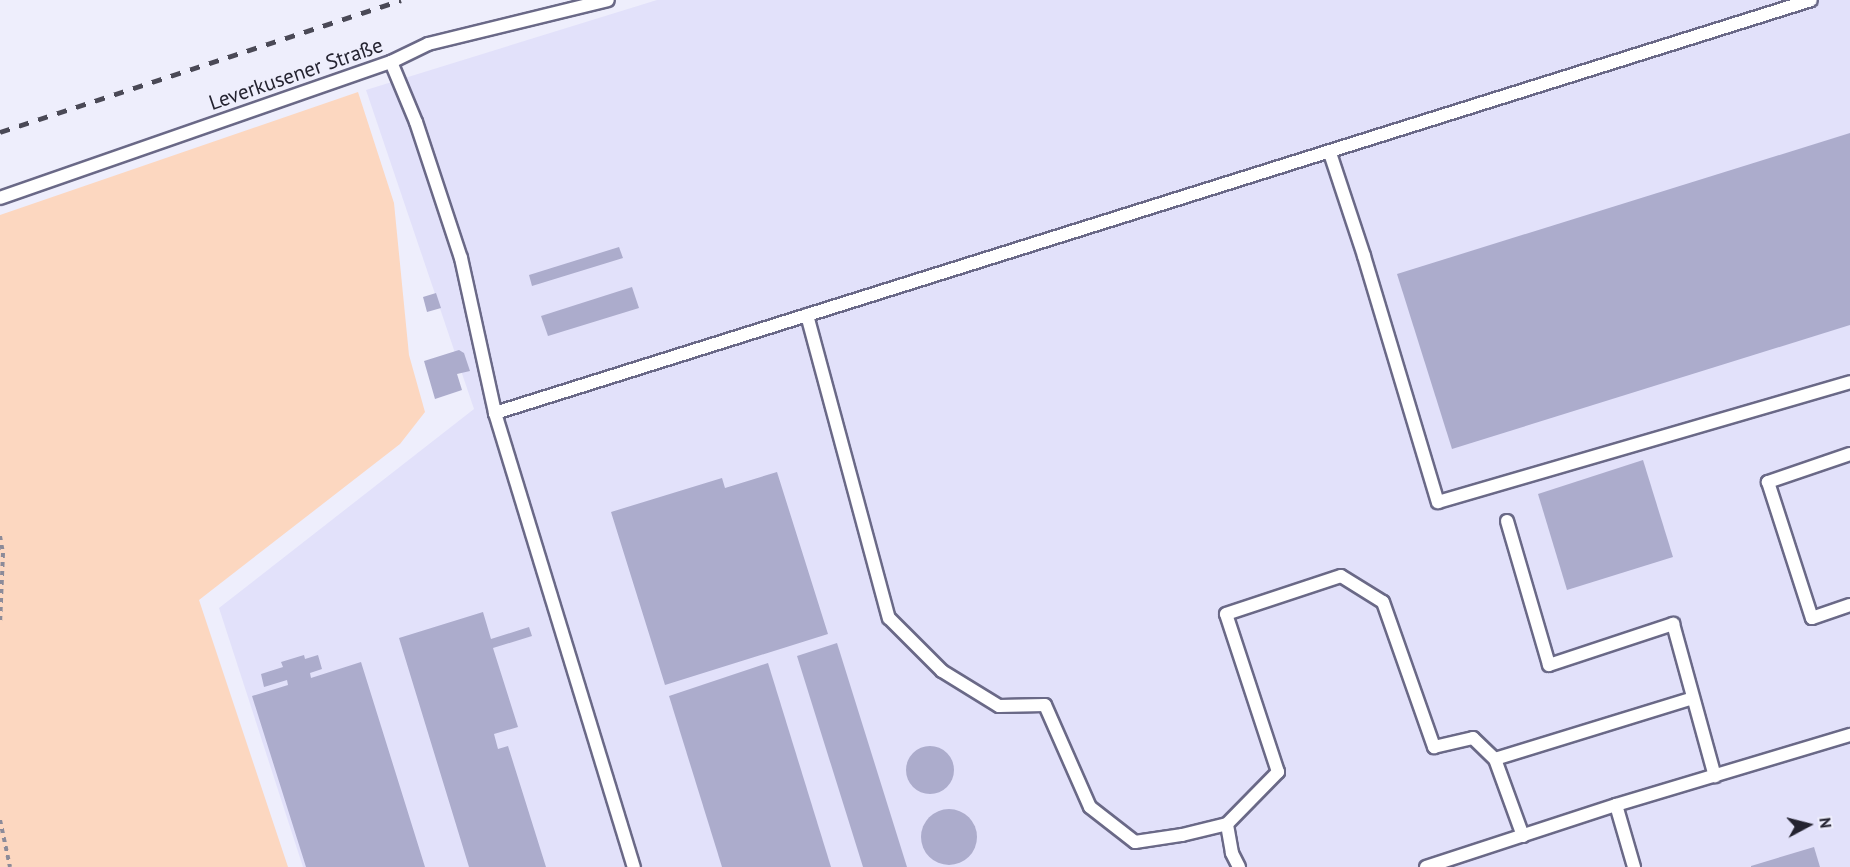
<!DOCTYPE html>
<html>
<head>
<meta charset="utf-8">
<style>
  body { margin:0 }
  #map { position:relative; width:1850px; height:867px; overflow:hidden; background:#eeeefc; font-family:"PT Sans",sans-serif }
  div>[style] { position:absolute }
  .built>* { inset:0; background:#e2e1fa }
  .green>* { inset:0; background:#fcd7c0 }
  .building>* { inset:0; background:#acaccc }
  .round { border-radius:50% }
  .path>* { height:4px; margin-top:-2px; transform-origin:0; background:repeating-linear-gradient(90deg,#8c8b99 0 4.5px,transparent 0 9px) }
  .roads { filter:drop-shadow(2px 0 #6a6987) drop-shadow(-2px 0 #6a6987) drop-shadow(0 2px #6a6987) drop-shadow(0 -2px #6a6987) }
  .lane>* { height:12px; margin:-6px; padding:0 6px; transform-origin:6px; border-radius:6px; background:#fff }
  .rail>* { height:4.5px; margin-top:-2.25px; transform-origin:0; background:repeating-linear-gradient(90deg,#4a4956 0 10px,transparent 0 20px) }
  span { translate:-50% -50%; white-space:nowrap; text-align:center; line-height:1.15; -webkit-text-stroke:4.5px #eeeefc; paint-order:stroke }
  .street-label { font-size:21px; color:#242330 }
  .north { position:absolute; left:1778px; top:795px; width:60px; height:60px; -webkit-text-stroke:4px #eeeefc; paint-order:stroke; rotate:83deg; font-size:16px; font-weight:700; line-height:24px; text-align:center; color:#242330 }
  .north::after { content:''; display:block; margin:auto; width:21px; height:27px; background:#242330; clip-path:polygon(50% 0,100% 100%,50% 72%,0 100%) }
</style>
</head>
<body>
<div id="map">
  <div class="built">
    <i style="clip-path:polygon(657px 0,1850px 0,1850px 867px,303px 867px,219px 608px,474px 409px,366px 90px)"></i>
  </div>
  <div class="green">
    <i style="clip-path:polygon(358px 92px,394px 203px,409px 355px,425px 412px,400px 444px,199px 600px,288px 867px,0 867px,0 215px)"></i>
  </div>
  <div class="building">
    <i style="clip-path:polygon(1850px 133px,1850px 325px,1452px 449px,1397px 274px)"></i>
    <i style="clip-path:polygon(619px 247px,623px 258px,532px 286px,529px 275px)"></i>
    <i style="clip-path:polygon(632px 287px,639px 308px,548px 336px,541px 316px)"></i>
    <i style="clip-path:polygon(436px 293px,441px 308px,427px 312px,423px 297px)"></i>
    <i style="clip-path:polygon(459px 350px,464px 353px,470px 371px,457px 374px,462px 390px,435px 399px,424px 361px)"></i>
    <i style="clip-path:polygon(1643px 460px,1673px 557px,1567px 590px,1538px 494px)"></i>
    <i style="clip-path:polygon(777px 472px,828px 634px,665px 685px,611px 512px,722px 478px,725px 488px)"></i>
    <i style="clip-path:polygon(483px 612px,491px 639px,529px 627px,532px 636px,493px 648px,518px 727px,494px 734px,498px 749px,508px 746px,546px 867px,469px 867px,399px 638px)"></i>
    <i style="clip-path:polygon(837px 643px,907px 867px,863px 867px,797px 656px)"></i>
    <i style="clip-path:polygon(304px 655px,305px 659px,318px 655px,322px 669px,310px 673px,311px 678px,361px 662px,425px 867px,306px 867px,252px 696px,288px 685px,287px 680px,264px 687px,261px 674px,283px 667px,281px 662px)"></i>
    <i style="clip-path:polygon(768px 663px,831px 867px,722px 867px,669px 696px)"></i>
    <i class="round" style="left:906px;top:746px;width:48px;height:48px"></i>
    <i class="round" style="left:921px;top:809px;width:56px;height:56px"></i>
    <i style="clip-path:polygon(1814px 847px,1820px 867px,1751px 867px,1751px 866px)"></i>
  </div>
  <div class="path">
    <i style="left:0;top:536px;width:17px;rotate:80deg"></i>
    <i style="left:3px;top:553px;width:71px;rotate:92.4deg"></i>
    <i style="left:0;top:820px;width:48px;rotate:78deg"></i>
  </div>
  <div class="roads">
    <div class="lane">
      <i style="left:391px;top:62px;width:65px;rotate:67.4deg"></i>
      <i style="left:416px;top:122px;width:143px;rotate:71.7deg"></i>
      <i style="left:461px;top:258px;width:159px;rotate:77.6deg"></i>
      <i style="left:495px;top:413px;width:475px;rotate:73deg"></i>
      <i style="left:1330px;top:153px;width:108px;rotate:71.7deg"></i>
      <i style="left:1364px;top:256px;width:257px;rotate:73.3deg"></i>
      <i style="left:1438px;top:502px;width:429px;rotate:-16.2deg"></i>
      <i style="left:0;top:198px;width:414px;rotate:-19.2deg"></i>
      <i style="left:391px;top:62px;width:41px;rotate:-25.9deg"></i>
      <i style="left:428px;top:44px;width:185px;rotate:-13.7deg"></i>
      <i style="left:807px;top:315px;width:314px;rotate:74.9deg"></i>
      <i style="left:889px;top:618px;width:75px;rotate:45deg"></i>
      <i style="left:942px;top:671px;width:67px;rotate:31.6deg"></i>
      <i style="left:999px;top:706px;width:46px;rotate:-1.2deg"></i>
      <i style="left:1045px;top:705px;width:111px;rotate:66.2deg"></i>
      <i style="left:1090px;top:807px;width:57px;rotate:37.9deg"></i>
      <i style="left:1135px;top:842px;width:48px;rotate:-8.5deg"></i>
      <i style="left:1182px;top:835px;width:46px;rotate:-13.7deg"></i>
      <i style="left:495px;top:413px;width:1379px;rotate:-17.42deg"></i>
      <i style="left:1850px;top:454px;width:87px;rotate:161.1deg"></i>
      <i style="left:1768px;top:482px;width:143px;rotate:72.1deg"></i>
      <i style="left:1812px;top:618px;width:40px;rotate:-18.9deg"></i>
      <i style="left:1507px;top:521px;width:150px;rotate:73.7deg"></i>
      <i style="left:1549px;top:665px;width:131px;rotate:-18.3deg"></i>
      <i style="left:1673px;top:624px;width:158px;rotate:74.6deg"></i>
      <i style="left:1616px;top:805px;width:65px;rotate:73.8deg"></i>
      <i style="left:1523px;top:836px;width:82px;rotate:-110deg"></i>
      <i style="left:1495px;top:759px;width:207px;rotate:-17.1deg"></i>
      <i style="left:1239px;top:867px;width:16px;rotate:-117deg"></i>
      <i style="left:1232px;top:853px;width:29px;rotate:-100deg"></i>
      <i style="left:1227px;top:824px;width:73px;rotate:-45.6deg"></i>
      <i style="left:1278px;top:772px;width:166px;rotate:-108.2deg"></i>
      <i style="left:1226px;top:614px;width:121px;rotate:-18.3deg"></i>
      <i style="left:1341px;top:576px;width:49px;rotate:31.8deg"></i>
      <i style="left:1383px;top:602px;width:154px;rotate:70.6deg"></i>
      <i style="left:1434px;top:747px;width:40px;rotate:-13deg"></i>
      <i style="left:1473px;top:738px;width:30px;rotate:44deg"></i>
      <i style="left:1426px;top:867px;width:200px;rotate:-18.1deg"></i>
      <i style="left:1616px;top:805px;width:244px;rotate:-16.7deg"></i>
    </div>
  </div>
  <div class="rail">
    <i style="left:0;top:132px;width:422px;rotate:-18.2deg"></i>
  </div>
  <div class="street-label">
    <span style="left:296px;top:74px;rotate:-19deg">Leverkusener Straße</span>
  </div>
  <div class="north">N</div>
</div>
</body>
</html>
